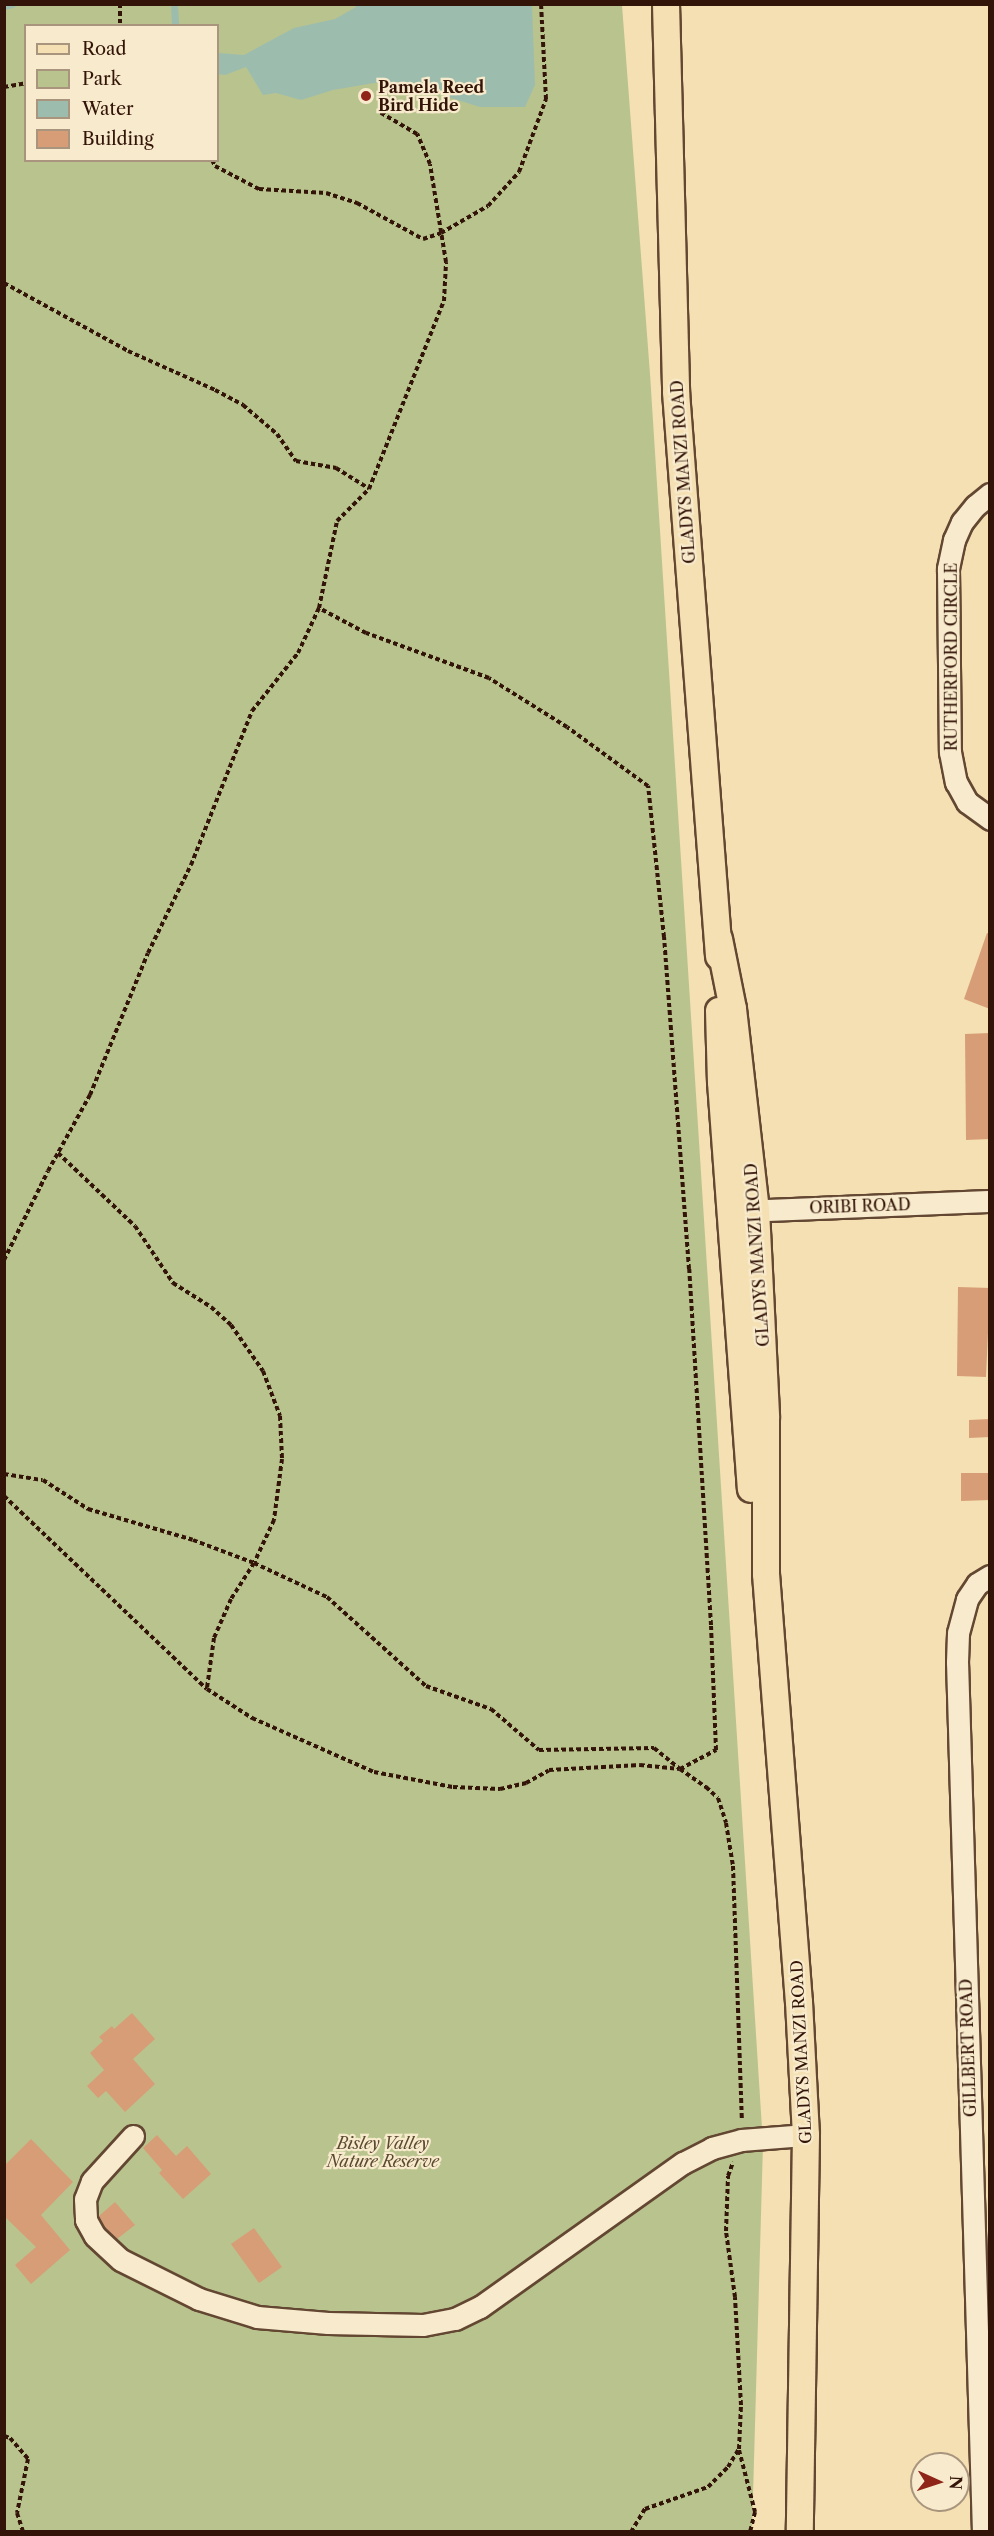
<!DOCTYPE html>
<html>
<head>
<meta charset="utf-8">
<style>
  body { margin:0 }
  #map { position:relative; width:994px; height:2536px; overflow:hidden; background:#f4e0b2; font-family:"Libre Caslon Text",serif }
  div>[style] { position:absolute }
  .green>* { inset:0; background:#b9c38e }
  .water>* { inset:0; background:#9cbdad }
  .stream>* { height:7px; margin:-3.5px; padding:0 3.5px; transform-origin:3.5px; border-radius:3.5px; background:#9cbdad }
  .building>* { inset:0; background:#d79d77 }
  .path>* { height:4px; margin-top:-2px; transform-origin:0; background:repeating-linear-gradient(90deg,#331408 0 4.5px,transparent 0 7.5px) }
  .roads { filter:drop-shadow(2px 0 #634732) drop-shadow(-2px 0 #634732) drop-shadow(0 2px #634732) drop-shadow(0 -2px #634732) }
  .minor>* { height:21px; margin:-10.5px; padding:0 10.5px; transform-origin:10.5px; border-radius:10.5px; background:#f8ebcd }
  .major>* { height:26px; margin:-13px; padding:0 13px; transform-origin:13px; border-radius:13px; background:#f4e0b2 }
  .dots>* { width:16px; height:16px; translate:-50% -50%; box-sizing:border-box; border:3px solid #f8ebcd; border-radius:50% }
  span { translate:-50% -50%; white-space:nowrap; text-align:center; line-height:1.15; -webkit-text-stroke:4.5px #f8ebcd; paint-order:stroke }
  .poi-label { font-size:16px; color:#331408; font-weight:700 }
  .left { translate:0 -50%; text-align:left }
  .street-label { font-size:16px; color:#331408 }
  .park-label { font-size:16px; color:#5b4930; font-style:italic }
  .frame { position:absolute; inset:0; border:6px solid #331408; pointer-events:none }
  .legend { position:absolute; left:24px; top:24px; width:195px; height:138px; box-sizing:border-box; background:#f8ebcd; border:2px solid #a9957e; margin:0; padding:8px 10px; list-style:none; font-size:18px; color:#331408 }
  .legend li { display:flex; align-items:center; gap:12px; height:30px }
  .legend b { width:30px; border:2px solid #a9957e }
  .north { position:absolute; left:910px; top:2452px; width:60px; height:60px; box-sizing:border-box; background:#f8ebcd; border:2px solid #a9957e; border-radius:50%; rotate:93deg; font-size:16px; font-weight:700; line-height:24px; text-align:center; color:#331408 }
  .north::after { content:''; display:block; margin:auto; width:21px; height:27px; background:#8f2418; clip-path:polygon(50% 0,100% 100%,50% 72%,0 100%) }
</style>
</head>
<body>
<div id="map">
  <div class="green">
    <i style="clip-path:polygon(evenodd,5px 5px,622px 5px,650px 374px,763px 2144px,752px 2531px,5px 2532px,5px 5px,26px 26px,218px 26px,218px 160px,26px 160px,26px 26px)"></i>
  </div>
  <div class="water">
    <i style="clip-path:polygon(355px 5px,532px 5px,535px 85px,525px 107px,480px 107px,448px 97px,434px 84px,374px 83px,333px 90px,301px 100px,276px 93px,263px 95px,246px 67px,225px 75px,218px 74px,218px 53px,244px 55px,294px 28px,335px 19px,356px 7px)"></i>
  </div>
  <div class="stream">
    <i style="left:174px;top:4px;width:22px;rotate:87deg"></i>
    <i style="left:4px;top:6px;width:8px;rotate:-14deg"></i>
  </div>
  <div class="building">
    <i style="clip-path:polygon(987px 933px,990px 934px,990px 1009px,964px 999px)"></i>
    <i style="clip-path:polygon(990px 1033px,990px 1139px,966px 1140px,965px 1034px)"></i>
    <i style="clip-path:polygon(958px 1287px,990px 1288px,986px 1377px,957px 1376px)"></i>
    <i style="clip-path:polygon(990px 1419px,990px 1437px,969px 1438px,969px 1420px)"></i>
    <i style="clip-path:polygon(961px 1473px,990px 1473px,990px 1500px,961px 1501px)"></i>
    <i style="clip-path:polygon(132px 2013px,155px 2039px,133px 2059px,155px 2084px,125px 2112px,106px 2091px,98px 2098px,87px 2086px,104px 2070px,90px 2053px,103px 2041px,99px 2037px,112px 2026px,114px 2029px)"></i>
    <i style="clip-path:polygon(157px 2135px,176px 2156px,187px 2146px,211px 2174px,183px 2199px,159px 2173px,162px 2170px,143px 2148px)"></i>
    <i style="clip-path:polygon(31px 2139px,73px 2182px,41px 2215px,70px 2250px,31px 2284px,15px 2265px,36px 2247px,4px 2216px,4px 2166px)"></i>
    <i style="clip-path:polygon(115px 2202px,135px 2225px,117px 2239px,105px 2228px,99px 2216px)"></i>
    <i style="clip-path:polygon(254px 2228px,282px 2267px,259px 2283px,231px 2244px)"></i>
  </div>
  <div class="path">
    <i style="left:120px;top:4px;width:22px;rotate:90deg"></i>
    <i style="left:4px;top:87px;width:22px;rotate:-10deg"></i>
    <i style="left:212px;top:160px;width:7px;rotate:63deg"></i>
    <i style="left:215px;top:166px;width:50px;rotate:27.6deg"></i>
    <i style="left:259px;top:189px;width:67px;rotate:3.4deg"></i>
    <i style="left:326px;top:193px;width:33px;rotate:18deg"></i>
    <i style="left:357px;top:203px;width:75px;rotate:28.6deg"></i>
    <i style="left:423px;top:239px;width:19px;rotate:-18deg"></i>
    <i style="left:441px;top:233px;width:54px;rotate:-29.9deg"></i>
    <i style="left:488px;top:206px;width:46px;rotate:-47.6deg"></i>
    <i style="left:519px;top:172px;width:78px;rotate:-69.7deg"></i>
    <i style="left:546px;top:99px;width:95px;rotate:-93deg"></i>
    <i style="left:4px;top:283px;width:141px;rotate:28.7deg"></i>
    <i style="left:128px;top:351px;width:95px;rotate:24.1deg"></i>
    <i style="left:215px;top:390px;width:32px;rotate:28deg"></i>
    <i style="left:243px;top:405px;width:45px;rotate:40.5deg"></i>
    <i style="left:277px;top:434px;width:33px;rotate:55deg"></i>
    <i style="left:296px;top:461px;width:41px;rotate:9.9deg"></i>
    <i style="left:336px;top:468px;width:39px;rotate:32deg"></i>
    <i style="left:58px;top:1153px;width:106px;rotate:43.5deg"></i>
    <i style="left:135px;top:1226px;width:69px;rotate:56.3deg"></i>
    <i style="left:173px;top:1283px;width:45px;rotate:32.3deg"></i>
    <i style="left:211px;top:1307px;width:27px;rotate:42deg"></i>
    <i style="left:231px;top:1325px;width:56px;rotate:55.2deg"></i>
    <i style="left:263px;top:1371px;width:48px;rotate:69.3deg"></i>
    <i style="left:280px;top:1416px;width:43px;rotate:87.3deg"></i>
    <i style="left:282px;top:1459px;width:62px;rotate:97.5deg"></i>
    <i style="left:274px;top:1520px;width:47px;rotate:114.9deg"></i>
    <i style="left:254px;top:1563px;width:43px;rotate:122.6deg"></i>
    <i style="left:231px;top:1599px;width:43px;rotate:113.6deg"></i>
    <i style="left:214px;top:1638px;width:50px;rotate:98deg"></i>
    <i style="left:4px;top:1260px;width:99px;rotate:-63.7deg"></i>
    <i style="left:48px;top:1171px;width:87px;rotate:-61.1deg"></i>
    <i style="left:90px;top:1095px;width:153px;rotate:-67.8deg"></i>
    <i style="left:148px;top:953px;width:98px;rotate:-64deg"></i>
    <i style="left:191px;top:865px;width:166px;rotate:-68.4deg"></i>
    <i style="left:252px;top:711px;width:74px;rotate:-51.6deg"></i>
    <i style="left:298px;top:653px;width:50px;rotate:-65deg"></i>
    <i style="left:319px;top:608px;width:89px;rotate:-78.3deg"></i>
    <i style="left:337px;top:521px;width:45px;rotate:-45deg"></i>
    <i style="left:369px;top:489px;width:202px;rotate:-68.3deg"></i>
    <i style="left:444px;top:301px;width:39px;rotate:-87deg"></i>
    <i style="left:446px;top:262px;width:99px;rotate:-99.3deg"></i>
    <i style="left:430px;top:164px;width:33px;rotate:-113deg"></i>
    <i style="left:417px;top:134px;width:45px;rotate:-149.5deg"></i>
    <i style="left:4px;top:1474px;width:39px;rotate:9deg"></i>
    <i style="left:43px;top:1480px;width:54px;rotate:32.8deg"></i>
    <i style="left:88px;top:1509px;width:109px;rotate:16.4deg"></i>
    <i style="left:193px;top:1540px;width:65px;rotate:20.7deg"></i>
    <i style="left:254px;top:1563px;width:81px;rotate:25deg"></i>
    <i style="left:327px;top:1597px;width:133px;rotate:42deg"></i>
    <i style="left:426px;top:1686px;width:69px;rotate:19.5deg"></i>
    <i style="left:491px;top:1709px;width:63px;rotate:40.5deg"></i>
    <i style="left:539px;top:1750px;width:115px;rotate:-1deg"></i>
    <i style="left:654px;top:1748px;width:33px;rotate:39deg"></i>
    <i style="left:680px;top:1769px;width:41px;rotate:-27.8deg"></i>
    <i style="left:716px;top:1750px;width:125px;rotate:-92.3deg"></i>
    <i style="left:711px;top:1625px;width:357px;rotate:-93.5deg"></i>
    <i style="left:689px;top:1269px;width:333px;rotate:-94.3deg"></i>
    <i style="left:664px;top:937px;width:152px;rotate:-96deg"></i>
    <i style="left:648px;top:786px;width:100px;rotate:-143.9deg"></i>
    <i style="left:567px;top:727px;width:92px;rotate:-147.9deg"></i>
    <i style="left:489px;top:678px;width:131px;rotate:-159.9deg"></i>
    <i style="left:366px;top:633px;width:53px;rotate:-152deg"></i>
    <i style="left:4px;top:1496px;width:280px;rotate:43.6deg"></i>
    <i style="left:207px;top:1689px;width:54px;rotate:32.8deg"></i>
    <i style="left:252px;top:1718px;width:133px;rotate:23.9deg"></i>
    <i style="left:374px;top:1772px;width:80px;rotate:10.8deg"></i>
    <i style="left:453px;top:1787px;width:47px;rotate:2.4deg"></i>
    <i style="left:500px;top:1789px;width:27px;rotate:-13deg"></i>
    <i style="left:526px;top:1783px;width:26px;rotate:-29deg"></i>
    <i style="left:549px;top:1770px;width:91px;rotate:-3.1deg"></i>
    <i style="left:640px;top:1765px;width:40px;rotate:5.7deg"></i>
    <i style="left:680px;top:1769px;width:32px;rotate:35deg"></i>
    <i style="left:706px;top:1787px;width:16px;rotate:43deg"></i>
    <i style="left:718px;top:1798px;width:26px;rotate:72deg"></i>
    <i style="left:726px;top:1823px;width:44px;rotate:80.8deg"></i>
    <i style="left:733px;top:1866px;width:255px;rotate:88deg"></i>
    <i style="left:4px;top:2436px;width:6px;rotate:18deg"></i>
    <i style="left:10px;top:2438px;width:28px;rotate:49deg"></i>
    <i style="left:28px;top:2459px;width:55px;rotate:101.5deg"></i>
    <i style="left:17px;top:2513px;width:20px;rotate:72deg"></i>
    <i style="left:739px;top:2450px;width:64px;rotate:75.5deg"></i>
    <i style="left:755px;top:2512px;width:21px;rotate:104deg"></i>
    <i style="left:631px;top:2532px;width:27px;rotate:-59deg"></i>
    <i style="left:645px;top:2509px;width:67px;rotate:-19.2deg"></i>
    <i style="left:708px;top:2487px;width:28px;rotate:-45deg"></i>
    <i style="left:728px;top:2467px;width:21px;rotate:-59deg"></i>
    <i style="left:739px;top:2449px;width:44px;rotate:-87.4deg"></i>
    <i style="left:741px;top:2405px;width:108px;rotate:-93.2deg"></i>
    <i style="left:735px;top:2297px;width:67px;rotate:-97.8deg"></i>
    <i style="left:726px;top:2231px;width:55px;rotate:-87.9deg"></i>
    <i style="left:728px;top:2176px;width:15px;rotate:-70deg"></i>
  </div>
  <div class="roads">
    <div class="minor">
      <i style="left:990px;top:494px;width:19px;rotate:141deg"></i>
      <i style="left:975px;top:506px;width:21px;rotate:129deg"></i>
      <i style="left:962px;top:522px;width:20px;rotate:114deg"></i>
      <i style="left:954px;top:540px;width:30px;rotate:102deg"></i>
      <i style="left:948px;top:569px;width:183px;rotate:89.4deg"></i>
      <i style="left:950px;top:752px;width:31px;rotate:79deg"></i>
      <i style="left:956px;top:782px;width:23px;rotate:61deg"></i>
      <i style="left:967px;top:802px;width:29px;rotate:36deg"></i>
      <i style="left:741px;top:1211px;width:249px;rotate:-2.3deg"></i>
      <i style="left:133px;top:2136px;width:61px;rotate:132.3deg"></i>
      <i style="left:92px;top:2181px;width:19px;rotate:111deg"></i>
      <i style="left:85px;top:2199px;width:21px;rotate:87deg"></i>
      <i style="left:86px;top:2220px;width:18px;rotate:61deg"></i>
      <i style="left:95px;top:2236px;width:35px;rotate:43deg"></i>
      <i style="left:121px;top:2260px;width:87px;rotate:26.6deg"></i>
      <i style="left:199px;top:2299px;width:61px;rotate:17.2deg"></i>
      <i style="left:257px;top:2317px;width:71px;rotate:4.8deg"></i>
      <i style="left:328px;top:2323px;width:95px;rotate:1.2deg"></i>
      <i style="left:423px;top:2325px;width:33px;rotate:-11deg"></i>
      <i style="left:455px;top:2319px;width:28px;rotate:-26deg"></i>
      <i style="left:480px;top:2307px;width:249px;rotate:-35.4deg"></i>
      <i style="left:683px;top:2163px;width:33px;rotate:-27deg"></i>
      <i style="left:712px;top:2148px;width:31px;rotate:-15deg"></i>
      <i style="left:742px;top:2140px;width:64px;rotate:-4.5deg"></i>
      <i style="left:983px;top:2532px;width:870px;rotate:-91.71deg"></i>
      <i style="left:957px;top:1662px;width:29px;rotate:-88deg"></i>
      <i style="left:958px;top:1633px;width:35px;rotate:-75deg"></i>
      <i style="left:967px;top:1599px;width:18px;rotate:-56deg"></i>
      <i style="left:977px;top:1584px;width:15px;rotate:-32deg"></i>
    </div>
    <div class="major">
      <i style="left:666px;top:4px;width:388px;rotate:88.5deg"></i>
      <i style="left:676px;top:392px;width:566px;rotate:85.64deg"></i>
      <i style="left:719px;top:939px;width:71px;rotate:78.7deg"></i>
      <i style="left:733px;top:1009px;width:202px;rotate:83.5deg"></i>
      <i style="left:756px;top:1210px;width:208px;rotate:87.2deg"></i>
      <i style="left:766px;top:1418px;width:156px;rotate:90deg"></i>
      <i style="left:766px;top:1574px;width:429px;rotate:85.6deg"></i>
      <i style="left:799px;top:2002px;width:133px;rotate:87deg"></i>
      <i style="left:806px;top:2135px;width:397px;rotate:90.9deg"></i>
      <i style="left:719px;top:1011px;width:71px;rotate:88.4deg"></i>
      <i style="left:721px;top:1082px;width:408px;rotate:85.8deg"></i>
    </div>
  </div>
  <div class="dots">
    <i style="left:366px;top:96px;background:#8f2418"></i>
  </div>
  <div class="poi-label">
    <span class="left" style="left:378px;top:96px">Pamela Reed<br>Bird Hide</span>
  </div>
  <div class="street-label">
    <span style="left:683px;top:472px;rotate:-94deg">GLADYS MANZI ROAD</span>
    <span style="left:951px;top:657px;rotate:-90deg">RUTHERFORD CIRCLE</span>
    <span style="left:860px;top:1206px;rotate:-2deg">ORIBI ROAD</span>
    <span style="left:757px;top:1255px;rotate:-94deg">GLADYS MANZI ROAD</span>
    <span style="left:968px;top:2048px;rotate:-92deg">GILLBERT ROAD</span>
    <span style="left:801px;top:2052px;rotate:-93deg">GLADYS MANZI ROAD</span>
  </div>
  <div class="park-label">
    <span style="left:383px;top:2152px">Bisley Valley<br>Nature Reserve</span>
  </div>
  <div class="frame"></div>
  <ul class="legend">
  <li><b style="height:8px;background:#f4e0b2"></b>Road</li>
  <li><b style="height:16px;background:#b9c38e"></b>Park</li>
  <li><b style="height:16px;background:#9cbdad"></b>Water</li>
  <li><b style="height:16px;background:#d79d77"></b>Building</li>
  </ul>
  <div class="north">N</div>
</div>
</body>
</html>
